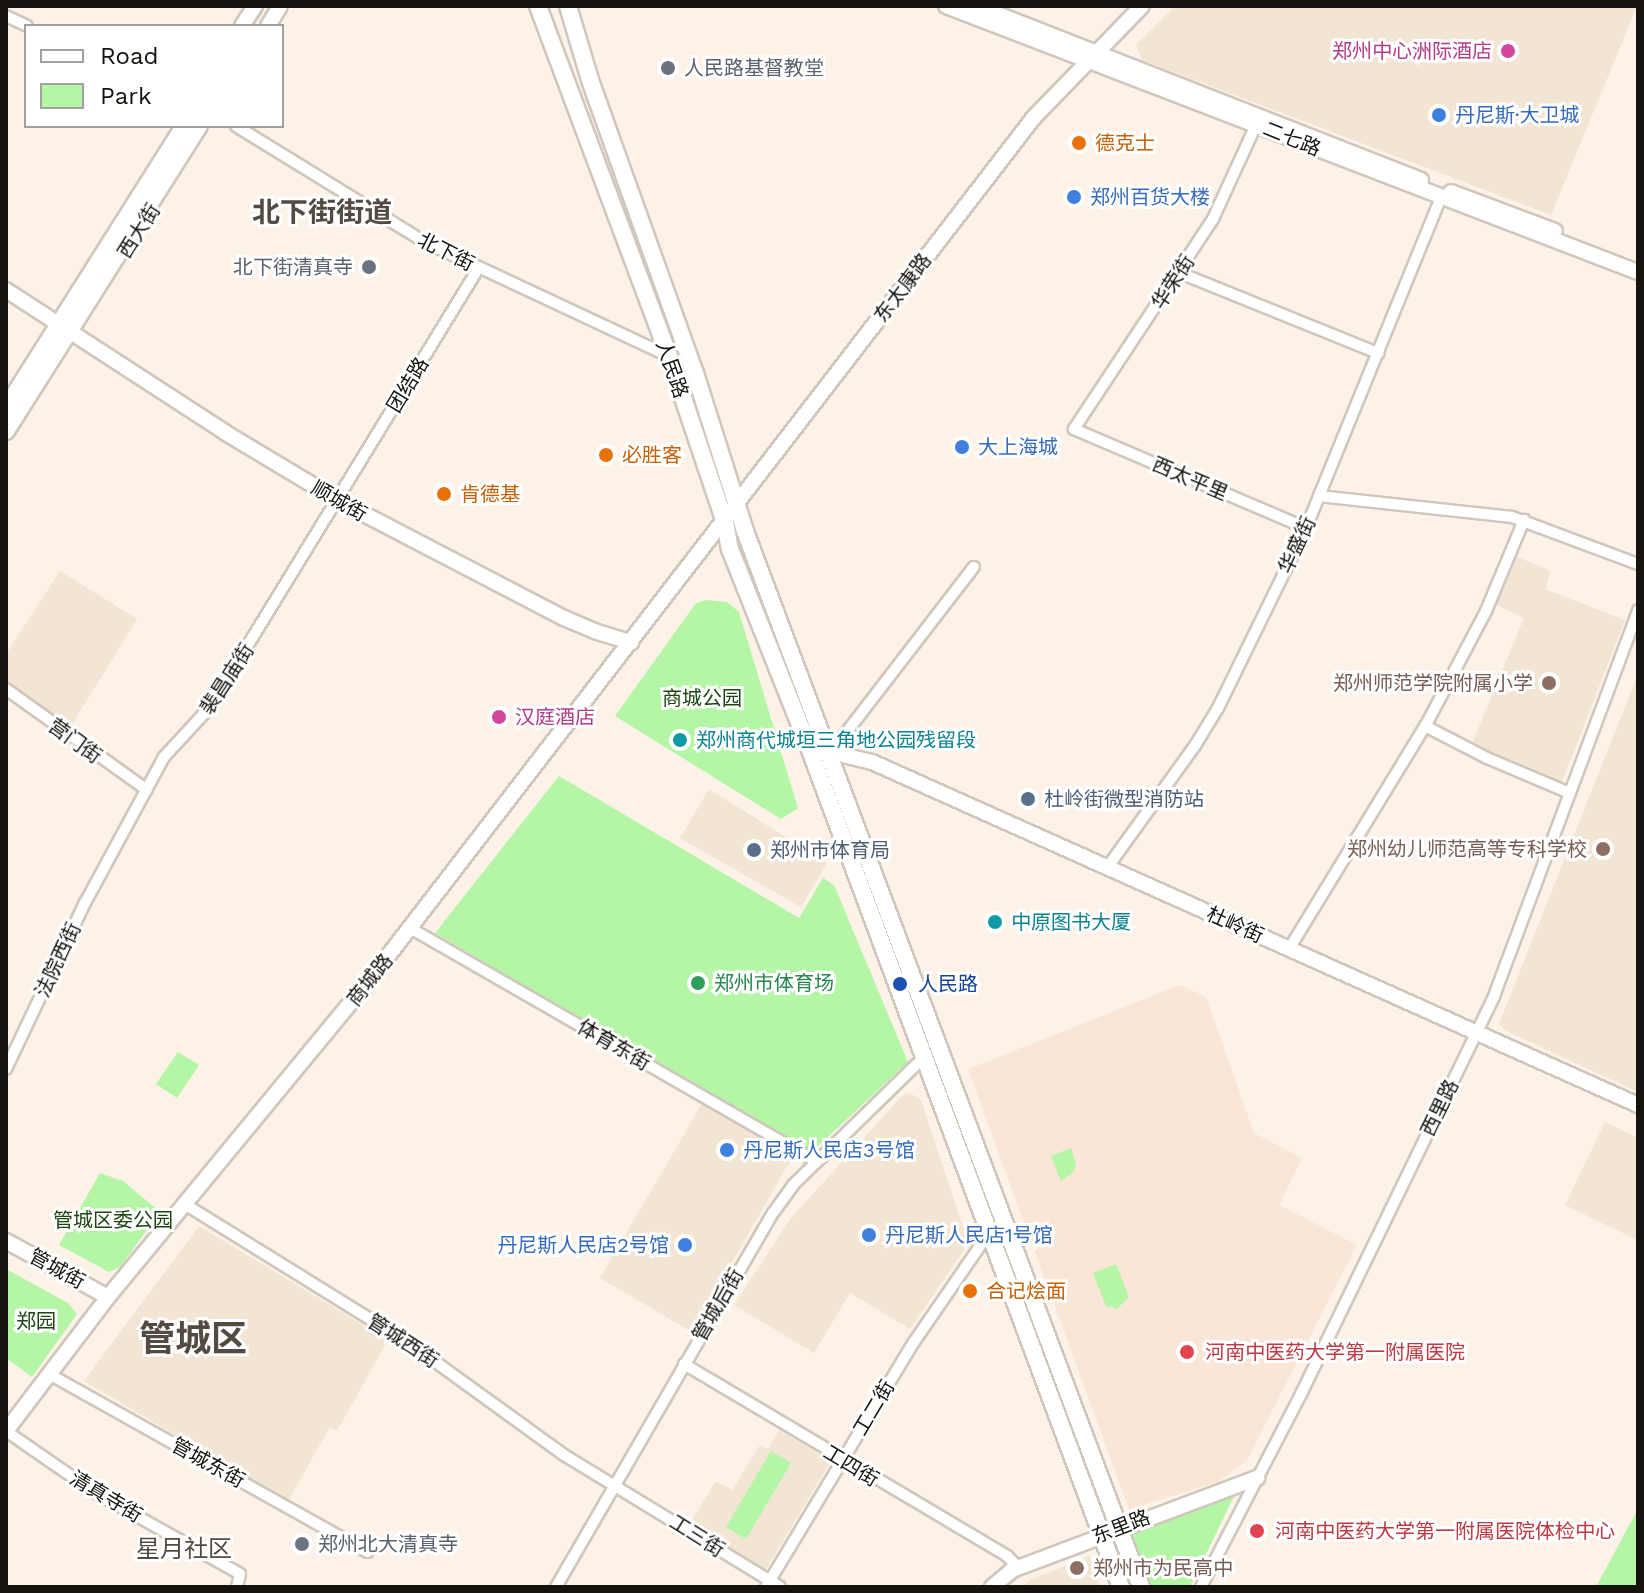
<!DOCTYPE html>
<html>
<head>
<meta charset="utf-8">
<style>
  body { margin:0 }
  #map { position:relative; width:1644px; height:1593px; overflow:hidden; background:#fcf2e7; font-family:"Work Sans","Noto Sans SC",sans-serif }
  div>[style] { position:absolute }
  .built>* { inset:0; background:#f2e5d3 }
  .medical>* { inset:0; background:#fae6d6 }
  .green>* { inset:0; background:#b4f5a6 }
  .roads { filter:drop-shadow(2px 0 #d0c7bc) drop-shadow(-2px 0 #d0c7bc) drop-shadow(0 2px #d0c7bc) drop-shadow(0 -2px #d0c7bc) }
  .street>* { height:10px; margin:-5px; padding:0 5px; transform-origin:5px; border-radius:5px; background:#fff }
  .secondary>* { height:14px; margin:-7px; padding:0 7px; transform-origin:7px; border-radius:7px; background:#fff }
  .primary>* { height:16px; margin:-8px; padding:0 8px; transform-origin:8px; border-radius:8px; background:#fff }
  .dots>* { width:22px; height:22px; translate:-50% -50%; box-sizing:border-box; border:4px solid #fff; border-radius:50% }
  span { translate:-50% -50%; white-space:nowrap; text-align:center; line-height:1.15; -webkit-text-stroke:6px #fff; paint-order:stroke }
  .hotel-label { font-size:20px; color:#b23c85 }
  .right { translate:-100% -50%; text-align:right }
  .left { translate:0 -50%; text-align:left }
  .worship-label { font-size:20px; color:#5b616d }
  .shop-label { font-size:20px; color:#366cbe }
  .street-label { font-size:20px; color:#16130f }
  .food-label { font-size:20px; color:#c56008 }
  .education-label { font-size:20px; color:#785e54 }
  .park-label { font-size:20px; color:#1d4712 }
  .culture-label { font-size:20px; color:#0d838f }
  .service-label { font-size:20px; color:#4e5e75 }
  .leisure-label { font-size:20px; color:#27864d }
  .transit-label { font-size:20px; color:#164399 }
  .health-label { font-size:20px; color:#be3a42 }
  .quarter-label { font-size:24px; color:#534b42 }
  .district-label { font-size:28px; color:#534b42; font-weight:700 }
  .town-label { font-size:36px; color:#534b42; font-weight:700 }
  .frame { position:absolute; inset:0; border:8px solid #16130f; pointer-events:none }
  .legend { position:absolute; left:24px; top:24px; width:260px; height:104px; box-sizing:border-box; background:#fff; border:2px solid #a2a19f; margin:0; padding:10px 14px; list-style:none; font-size:24px; color:#16130f }
  .legend li { display:flex; align-items:center; gap:16px; height:40px }
  .legend b { width:40px; border:2px solid #a2a19f }
</style>
</head>
<body>
<div id="map">
  <div class="built">
    <i style="clip-path:polygon(1175px 6px,1637px 6px,1551px 215px,1142px 60px,1136px 45px)"></i>
    <i style="clip-path:polygon(1515px 556px,1551px 571px,1545px 589px,1625px 620px,1560px 787px,1471px 746px,1524px 618px,1493px 603px)"></i>
    <i style="clip-path:polygon(60px 571px,137px 619px,71px 726px,6px 680px,6px 654px)"></i>
    <i style="clip-path:polygon(1638px 674px,1638px 1092px,1504px 1030px,1499px 1024px)"></i>
    <i style="clip-path:polygon(709px 789px,827px 863px,801px 907px,680px 838px)"></i>
    <i style="clip-path:polygon(910px 1093px,921px 1100px,966px 1236px,966px 1247px,910px 1329px,850px 1293px,814px 1353px,734px 1305px,791px 1218px,903px 1095px)"></i>
    <i style="clip-path:polygon(703px 1102px,793px 1156px,692px 1332px,600px 1278px)"></i>
    <i style="clip-path:polygon(1605px 1122px,1638px 1138px,1637px 1240px,1565px 1205px)"></i>
    <i style="clip-path:polygon(199px 1226px,388px 1340px,337px 1431px,330px 1427px,288px 1501px,84px 1381px)"></i>
    <i style="clip-path:polygon(779px 1430px,831px 1461px,765px 1571px,689px 1525px,716px 1481px,732px 1490px,760px 1445px,768px 1449px)"></i>
    <i style="clip-path:polygon(1090px 1556px,1100px 1587px,1024px 1587px,1030px 1580px)"></i>
  </div>
  <div class="medical">
    <i style="clip-path:polygon(1180px 985px,1206px 997px,1254px 1133px,1302px 1158px,1279px 1205px,1357px 1245px,1247px 1460px,1218px 1482px,1129px 1509px,968px 1069px)"></i>
  </div>
  <div class="green">
    <i style="clip-path:polygon(706px 600px,727px 602px,739px 612px,798px 808px,781px 819px,615px 716px,696px 603px)"></i>
    <i style="clip-path:polygon(559px 776px,799px 918px,823px 878px,834px 885px,908px 1062px,815px 1149px,803px 1151px,435px 933px)"></i>
    <i style="clip-path:polygon(178px 1052px,199px 1065px,177px 1098px,156px 1084px)"></i>
    <i style="clip-path:polygon(1071px 1148px,1076px 1165px,1073px 1172px,1061px 1181px,1051px 1156px)"></i>
    <i style="clip-path:polygon(100px 1173px,123px 1181px,160px 1212px,120px 1267px,109px 1272px,59px 1245px)"></i>
    <i style="clip-path:polygon(1116px 1264px,1129px 1297px,1117px 1309px,1106px 1306px,1093px 1273px)"></i>
    <i style="clip-path:polygon(6px 1269px,68px 1303px,77px 1314px,32px 1377px,6px 1358px)"></i>
    <i style="clip-path:polygon(771px 1451px,791px 1463px,746px 1539px,726px 1527px)"></i>
    <i style="clip-path:polygon(1236px 1492px,1190px 1587px,1151px 1587px,1129px 1531px)"></i>
    <i style="clip-path:polygon(1638px 1509px,1638px 1587px,1596px 1587px)"></i>
  </div>
  <div class="roads">
    <div class="street">
      <i style="left:6px;top:16px;width:23px;rotate:25deg"></i>
      <i style="left:1256px;top:125px;width:103px;rotate:114.6deg"></i>
      <i style="left:1213px;top:219px;width:252px;rotate:123.5deg"></i>
      <i style="left:1074px;top:429px;width:252px;rotate:23.1deg"></i>
      <i style="left:236px;top:126px;width:217px;rotate:31.6deg"></i>
      <i style="left:421px;top:240px;width:274px;rotate:25.1deg"></i>
      <i style="left:1180px;top:273px;width:214px;rotate:22deg"></i>
      <i style="left:1319px;top:496px;width:194px;rotate:6.2deg"></i>
      <i style="left:1512px;top:517px;width:134px;rotate:20.5deg"></i>
      <i style="left:6px;top:689px;width:173px;rotate:35.6deg"></i>
      <i style="left:1425px;top:726px;width:70px;rotate:27.3deg"></i>
      <i style="left:1487px;top:758px;width:90px;rotate:22.9deg"></i>
      <i style="left:826px;top:753px;width:17px;rotate:-40deg"></i>
      <i style="left:839px;top:742px;width:221px;rotate:-52.4deg"></i>
      <i style="left:1107px;top:868px;width:153px;rotate:-54.3deg"></i>
      <i style="left:1196px;top:744px;width:42px;rotate:-58.6deg"></i>
      <i style="left:1218px;top:708px;width:200px;rotate:-63.9deg"></i>
      <i style="left:1306px;top:528px;width:357px;rotate:-67.8deg"></i>
      <i style="left:410px;top:928px;width:469px;rotate:29.9deg"></i>
      <i style="left:1289px;top:949px;width:265px;rotate:-58.6deg"></i>
      <i style="left:1427px;top:723px;width:127px;rotate:-62.2deg"></i>
      <i style="left:1486px;top:611px;width:99px;rotate:-67.3deg"></i>
      <i style="left:6px;top:1069px;width:184px;rotate:-64.6deg"></i>
      <i style="left:85px;top:903px;width:166px;rotate:-61.6deg"></i>
      <i style="left:164px;top:757px;width:68px;rotate:-47.4deg"></i>
      <i style="left:210px;top:707px;width:513px;rotate:-58.54deg"></i>
      <i style="left:186px;top:1205px;width:266px;rotate:31.8deg"></i>
      <i style="left:412px;top:1345px;width:188px;rotate:35.9deg"></i>
      <i style="left:564px;top:1455px;width:253px;rotate:31.4deg"></i>
      <i style="left:684px;top:1364px;width:376px;rotate:30.7deg"></i>
      <i style="left:1007px;top:1556px;width:16px;rotate:45deg"></i>
      <i style="left:49px;top:1374px;width:365px;rotate:29.2deg"></i>
      <i style="left:6px;top:1431px;width:107px;rotate:34.7deg"></i>
      <i style="left:94px;top:1492px;width:167px;rotate:29.3deg"></i>
      <i style="left:240px;top:1574px;width:13px;rotate:103deg"></i>
      <i style="left:556px;top:1587px;width:432px;rotate:-59.9deg"></i>
      <i style="left:773px;top:1213px;width:34px;rotate:-54deg"></i>
      <i style="left:793px;top:1185px;width:183px;rotate:-44.3deg"></i>
      <i style="left:766px;top:1587px;width:286px;rotate:-58.9deg"></i>
      <i style="left:914px;top:1342px;width:132px;rotate:-55.5deg"></i>
      <i style="left:1201px;top:1587px;width:220px;rotate:-62.6deg"></i>
      <i style="left:1302px;top:1392px;width:440px;rotate:-64.1deg"></i>
      <i style="left:1494px;top:996px;width:412px;rotate:-69.5deg"></i>
    </div>
    <div class="secondary">
      <i style="left:946px;top:6px;width:741px;rotate:21.03deg"></i>
      <i style="left:977px;top:6px;width:477px;rotate:21.4deg"></i>
      <i style="left:242px;top:26px;width:24px;rotate:-57deg"></i>
      <i style="left:268px;top:26px;width:23px;rotate:-59deg"></i>
      <i style="left:1451px;top:192px;width:111px;rotate:20.6deg"></i>
      <i style="left:6px;top:290px;width:262px;rotate:33deg"></i>
      <i style="left:226px;top:433px;width:132px;rotate:31deg"></i>
      <i style="left:339px;top:501px;width:254px;rotate:27.5deg"></i>
      <i style="left:564px;top:618px;width:33px;rotate:23deg"></i>
      <i style="left:594px;top:631px;width:39px;rotate:17deg"></i>
      <i style="left:830px;top:752px;width:43px;rotate:13.4deg"></i>
      <i style="left:872px;top:762px;width:839px;rotate:24.12deg"></i>
      <i style="left:6px;top:1241px;width:116px;rotate:28.8deg"></i>
      <i style="left:6px;top:1431px;width:168px;rotate:-52.7deg"></i>
      <i style="left:108px;top:1297px;width:408px;rotate:-50.5deg"></i>
      <i style="left:368px;top:982px;width:1093px;rotate:-52.4deg"></i>
      <i style="left:1035px;top:116px;width:153px;rotate:-45.8deg"></i>
      <i style="left:992px;top:1587px;width:26px;rotate:-40deg"></i>
      <i style="left:1012px;top:1570px;width:262px;rotate:-20.6deg"></i>
    </div>
    <div class="primary">
      <i style="left:538px;top:6px;width:374px;rotate:69.5deg"></i>
      <i style="left:669px;top:356px;width:175px;rotate:71.4deg"></i>
      <i style="left:725px;top:522px;width:27px;rotate:80deg"></i>
      <i style="left:730px;top:549px;width:225px;rotate:68.3deg"></i>
      <i style="left:813px;top:758px;width:884px;rotate:69.62deg"></i>
      <i style="left:568px;top:6px;width:77px;rotate:73.4deg"></i>
      <i style="left:590px;top:80px;width:311px;rotate:70.3deg"></i>
      <i style="left:695px;top:373px;width:166px;rotate:72.4deg"></i>
      <i style="left:745px;top:531px;width:1128px;rotate:69.44deg"></i>
      <i style="left:6px;top:408px;width:333px;rotate:-57.7deg"></i>
      <i style="left:6px;top:431px;width:361px;rotate:-57.7deg"></i>
    </div>
  </div>
  <div class="dots">
    <i style="left:1508px;top:51px;background:#d1479c"></i>
    <i style="left:668px;top:68px;background:#6b7280"></i>
    <i style="left:1439px;top:115px;background:#3f7fe0"></i>
    <i style="left:1079px;top:143px;background:#e8710a"></i>
    <i style="left:1074px;top:197px;background:#3f7fe0"></i>
    <i style="left:369px;top:267px;background:#6b7280"></i>
    <i style="left:962px;top:447px;background:#3f7fe0"></i>
    <i style="left:606px;top:455px;background:#e8710a"></i>
    <i style="left:444px;top:494px;background:#e8710a"></i>
    <i style="left:1549px;top:683px;background:#8d6e63"></i>
    <i style="left:499px;top:717px;background:#d1479c"></i>
    <i style="left:680px;top:740px;background:#0f9aa8"></i>
    <i style="left:1028px;top:799px;background:#5c6f8a"></i>
    <i style="left:1603px;top:849px;background:#8d6e63"></i>
    <i style="left:754px;top:850px;background:#5c6f8a"></i>
    <i style="left:995px;top:922px;background:#0f9aa8"></i>
    <i style="left:698px;top:983px;background:#2e9e5b"></i>
    <i style="left:900px;top:984px;background:#1a4fb4"></i>
    <i style="left:727px;top:1150px;background:#3f7fe0"></i>
    <i style="left:869px;top:1235px;background:#3f7fe0"></i>
    <i style="left:685px;top:1245px;background:#3f7fe0"></i>
    <i style="left:970px;top:1291px;background:#e8710a"></i>
    <i style="left:1187px;top:1352px;background:#e0444e"></i>
    <i style="left:1257px;top:1531px;background:#e0444e"></i>
    <i style="left:302px;top:1544px;background:#6b7280"></i>
    <i style="left:1077px;top:1568px;background:#8d6e63"></i>
  </div>
  <div class="hotel-label">
    <span class="right" style="left:1492px;top:51px">郑州中心洲际酒店</span>
    <span class="left" style="left:515px;top:717px">汉庭酒店</span>
  </div>
  <div class="worship-label">
    <span class="left" style="left:684px;top:68px">人民路基督教堂</span>
    <span class="right" style="left:353px;top:267px">北下街清真寺</span>
    <span class="left" style="left:318px;top:1544px">郑州北大清真寺</span>
  </div>
  <div class="shop-label">
    <span class="left" style="left:1455px;top:115px">丹尼斯·大卫城</span>
    <span class="left" style="left:1090px;top:197px">郑州百货大楼</span>
    <span class="left" style="left:978px;top:447px">大上海城</span>
    <span class="left" style="left:743px;top:1150px">丹尼斯人民店3号馆</span>
    <span class="left" style="left:885px;top:1235px">丹尼斯人民店1号馆</span>
    <span class="right" style="left:669px;top:1245px">丹尼斯人民店2号馆</span>
  </div>
  <div class="street-label">
    <span style="left:1292px;top:139px;rotate:22deg">二七路</span>
    <span style="left:139px;top:231px;rotate:-58deg">西大街</span>
    <span style="left:446px;top:252px;rotate:27deg">北下街</span>
    <span style="left:1173px;top:282px;rotate:-57deg">华荣街</span>
    <span style="left:903px;top:288px;rotate:-53deg">东太康路</span>
    <span style="left:672px;top:369px;rotate:71deg">人民路</span>
    <span style="left:408px;top:385px;rotate:-59deg">团结路</span>
    <span style="left:1190px;top:479px;rotate:23deg">西太平里</span>
    <span style="left:339px;top:501px;rotate:30deg">顺城街</span>
    <span style="left:1297px;top:545px;rotate:-65deg">华盛街</span>
    <span style="left:227px;top:679px;rotate:-57deg">裴昌庙街</span>
    <span style="left:75px;top:741px;rotate:36deg">营门街</span>
    <span style="left:1235px;top:925px;rotate:24deg">杜岭街</span>
    <span style="left:58px;top:960px;rotate:-65deg">法院西街</span>
    <span style="left:370px;top:980px;rotate:-51deg">商城路</span>
    <span style="left:614px;top:1045px;rotate:30deg">体育东街</span>
    <span style="left:1440px;top:1108px;rotate:-64deg">西里路</span>
    <span style="left:57px;top:1269px;rotate:29deg">管城街</span>
    <span style="left:718px;top:1305px;rotate:-60deg">管城后街</span>
    <span style="left:403px;top:1341px;rotate:33deg">管城西街</span>
    <span style="left:874px;top:1408px;rotate:-59deg">工二街</span>
    <span style="left:208px;top:1463px;rotate:29deg">管城东街</span>
    <span style="left:851px;top:1466px;rotate:31deg">工四街</span>
    <span style="left:106px;top:1497px;rotate:31deg">清真寺街</span>
    <span style="left:1121px;top:1527px;rotate:-21deg">东里路</span>
    <span style="left:697px;top:1536px;rotate:32deg">工三街</span>
  </div>
  <div class="food-label">
    <span class="left" style="left:1095px;top:143px">德克士</span>
    <span class="left" style="left:622px;top:455px">必胜客</span>
    <span class="left" style="left:460px;top:494px">肯德基</span>
    <span class="left" style="left:986px;top:1291px">合记烩面</span>
  </div>
  <div class="education-label">
    <span class="right" style="left:1533px;top:683px">郑州师范学院附属小学</span>
    <span class="right" style="left:1587px;top:849px">郑州幼儿师范高等专科学校</span>
    <span class="left" style="left:1093px;top:1568px">郑州市为民高中</span>
  </div>
  <div class="park-label">
    <span style="left:702px;top:698px">商城公园</span>
    <span style="left:113px;top:1220px">管城区委公园</span>
    <span style="left:36px;top:1321px">郑园</span>
  </div>
  <div class="culture-label">
    <span class="left" style="left:696px;top:740px">郑州商代城垣三角地公园残留段</span>
    <span class="left" style="left:1011px;top:922px">中原图书大厦</span>
  </div>
  <div class="service-label">
    <span class="left" style="left:1044px;top:799px">杜岭街微型消防站</span>
    <span class="left" style="left:770px;top:850px">郑州市体育局</span>
  </div>
  <div class="leisure-label">
    <span class="left" style="left:714px;top:983px">郑州市体育场</span>
  </div>
  <div class="transit-label">
    <span class="left" style="left:918px;top:984px">人民路</span>
  </div>
  <div class="health-label">
    <span class="left" style="left:1205px;top:1352px">河南中医药大学第一附属医院</span>
    <span class="left" style="left:1275px;top:1531px">河南中医药大学第一附属医院体检中心</span>
  </div>
  <div class="quarter-label">
    <span style="left:184px;top:1550px">星月社区</span>
  </div>
  <div class="district-label">
    <span style="left:322px;top:213px">北下街街道</span>
  </div>
  <div class="town-label">
    <span style="left:193px;top:1340px">管城区</span>
  </div>
  <div class="frame"></div>
  <ul class="legend">
  <li><b style="height:10px;background:#fff"></b>Road</li>
  <li><b style="height:22px;background:#b4f5a6"></b>Park</li>
  </ul>
</div>
</body>
</html>
